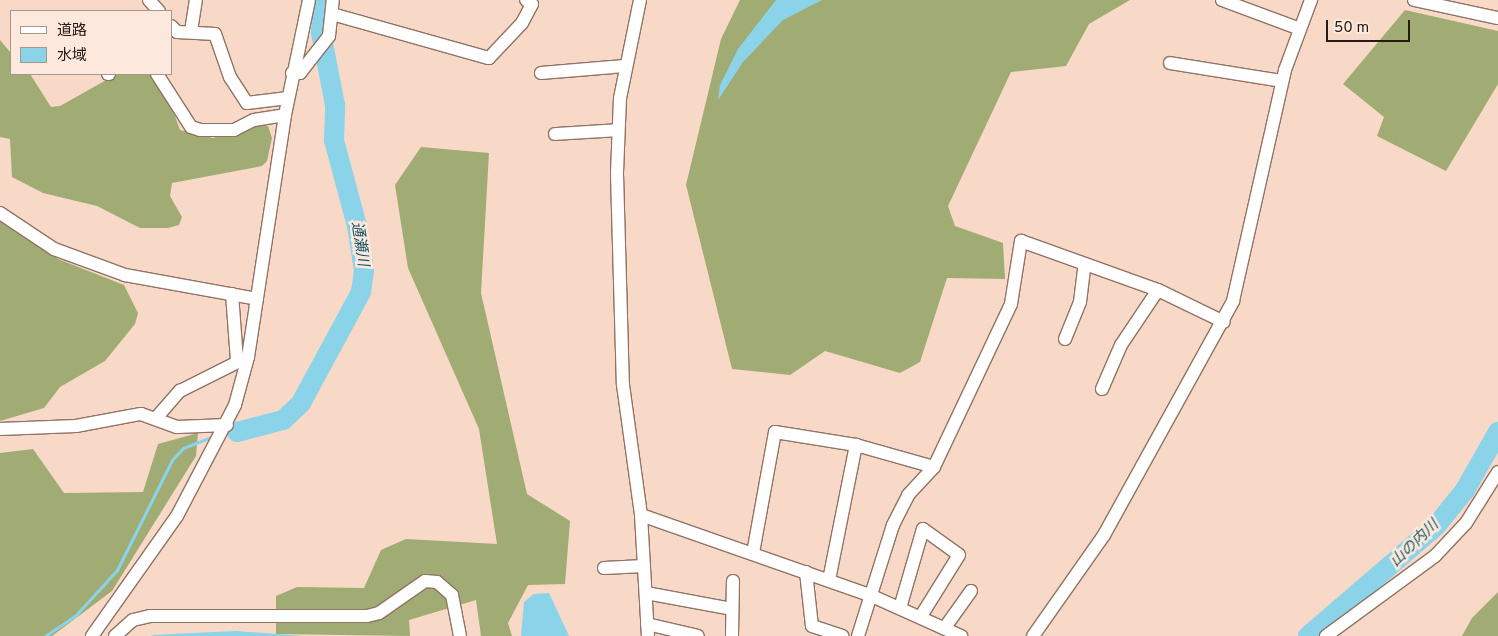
<!DOCTYPE html>
<html>
<head>
<meta charset="utf-8">
<style>
  body { margin:0 }
  #map { position:relative; width:1498px; height:636px; overflow:hidden; background:#f8d8c6; font-family:Overpass,"Noto Sans JP",sans-serif }
  div>[style] { position:absolute }
  .forest>* { inset:0; background:#a0ac73 }
  .water>* { inset:0; background:#8ad3e9 }
  .stream>* { height:3px; margin:-1.5px; padding:0 1.5px; transform-origin:1.5px; border-radius:1.5px; background:#8ad3e9 }
  .river>* { height:20px; margin:-10px; padding:0 10px; transform-origin:10px; border-radius:10px; background:#8ad3e9 }
  .roads { filter:drop-shadow(1px 0 #907364) drop-shadow(-1px 0 #907364) drop-shadow(0 1px #907364) drop-shadow(0 -1px #907364) }
  .minor>* { height:12px; margin:-6px; padding:0 6px; transform-origin:6px; border-radius:6px; background:#fff }
  span { translate:-50% -50%; white-space:nowrap; text-align:center; line-height:1.15; -webkit-text-stroke:5px #fce8dd; paint-order:stroke }
  .water-label { font-size:15px; color:#155362; font-style:italic }
  .legend { position:absolute; left:10px; top:10px; width:162px; height:65px; box-sizing:border-box; background:#fce8dd; border:1px solid #a6968d; margin:0; padding:6px 9px; list-style:none; font-size:15px; color:#251a14 }
  .legend li { display:flex; align-items:center; gap:10px; height:25px }
  .legend b { width:25px; border:1px solid #a6968d }
  .scale { position:absolute; left:1326px; top:20px; width:84px; height:22px; box-sizing:border-box; border:2px solid #251a14; border-top:0; padding-left:6px; font-size:15px; line-height:18px; white-space:nowrap; color:#251a14; -webkit-text-stroke:4px #fce8dd; paint-order:stroke }
</style>
</head>
<body>
<div id="map">
  <div class="forest">
    <i style="clip-path:polygon(740px 0,1130px 0,1089px 24px,1066px 66px,1011px 72px,948px 206px,955px 226px,1003px 243px,1005px 279px,947px 278px,920px 362px,900px 373px,825px 351px,790px 375px,732px 369px,686px 185px,721px 39px)"></i>
    <i style="clip-path:polygon(1405px 10px,1498px 31px,1498px 84px,1446px 171px,1377px 136px,1384px 117px,1343px 84px)"></i>
    <i style="clip-path:polygon(0 40px,11px 53px,11px 74px,30px 74px,51px 107px,60px 106px,117px 74px,149px 74px,171px 105px,180px 130px,213px 138px,258px 124px,268px 126px,272px 138px,267px 161px,262px 166px,172px 183px,170px 196px,182px 217px,179px 225px,168px 228px,140px 228px,97px 206px,43px 193px,12px 177px,10px 139px,0 137px)"></i>
    <i style="clip-path:polygon(421px 147px,489px 153px,481px 293px,527px 494px,570px 521px,565px 584px,528px 585px,508px 623px,512px 636px,481px 636px,476px 600px,409px 620px,410px 636px,276px 634px,276px 596px,297px 587px,364px 588px,381px 550px,406px 539px,497px 544px,479px 429px,408px 268px,395px 185px)"></i>
    <i style="clip-path:polygon(0 213px,58px 259px,124px 285px,138px 313px,135px 324px,105px 361px,60px 387px,44px 408px,0 421px)"></i>
    <i style="clip-path:polygon(198px 433px,196px 456px,112px 591px,52px 636px,0 636px,0 453px,33px 449px,64px 493px,143px 492px,158px 444px)"></i>
    <i style="clip-path:polygon(1498px 592px,1498px 636px,1462px 636px,1472px 618px)"></i>
  </div>
  <div class="water">
    <i style="clip-path:polygon(776px 0,822px 0,783px 20px,743px 62px,718px 100px,720px 85px,738px 49px)"></i>
    <i style="clip-path:polygon(549px 593px,569px 636px,521px 636px,524px 602px,534px 594px)"></i>
    <i style="clip-path:polygon(236px 631px,303px 636px,151px 636px,153px 635px)"></i>
  </div>
  <div class="stream">
    <i style="left:223px;top:434px;width:14px;rotate:-8deg"></i>
    <i style="left:45px;top:636px;width:36px;rotate:-34deg"></i>
    <i style="left:75px;top:616px;width:62px;rotate:-47.6deg"></i>
    <i style="left:117px;top:570px;width:123px;rotate:-63.4deg"></i>
    <i style="left:172px;top:460px;width:16px;rotate:-47deg"></i>
    <i style="left:183px;top:448px;width:33px;rotate:-21deg"></i>
  </div>
  <div class="river">
    <i style="left:237px;top:432px;width:48px;rotate:-14.6deg"></i>
    <i style="left:283px;top:420px;width:25px;rotate:-43deg"></i>
    <i style="left:301px;top:403px;width:126px;rotate:-61.6deg"></i>
    <i style="left:361px;top:292px;width:22px;rotate:-82deg"></i>
    <i style="left:364px;top:270px;width:45px;rotate:-99deg"></i>
    <i style="left:357px;top:226px;width:89px;rotate:-105deg"></i>
    <i style="left:334px;top:140px;width:35px;rotate:-88deg"></i>
    <i style="left:335px;top:105px;width:73px;rotate:-101deg"></i>
    <i style="left:321px;top:33px;width:33px;rotate:-87deg"></i>
    <i style="left:1308px;top:636px;width:169px;rotate:-40.7deg"></i>
    <i style="left:1436px;top:526px;width:46px;rotate:-51.1deg"></i>
    <i style="left:1465px;top:490px;width:67px;rotate:-60.4deg"></i>
  </div>
  <div class="roads">
    <div class="minor">
      <i style="left:149px;top:0;width:15px;rotate:48deg"></i>
      <i style="left:640px;top:0;width:100px;rotate:101.5deg"></i>
      <i style="left:620px;top:98px;width:76px;rotate:92.3deg"></i>
      <i style="left:617px;top:174px;width:211px;rotate:88.4deg"></i>
      <i style="left:623px;top:385px;width:131px;rotate:82.1deg"></i>
      <i style="left:641px;top:515px;width:121px;rotate:86.7deg"></i>
      <i style="left:1222px;top:0;width:83px;rotate:20.4deg"></i>
      <i style="left:1414px;top:0;width:86px;rotate:12.1deg"></i>
      <i style="left:332px;top:14px;width:163px;rotate:15.7deg"></i>
      <i style="left:489px;top:58px;width:48px;rotate:-46.7deg"></i>
      <i style="left:522px;top:23px;width:21px;rotate:-62deg"></i>
      <i style="left:532px;top:4px;width:7px;rotate:-146deg"></i>
      <i style="left:171px;top:26px;width:8px;rotate:45deg"></i>
      <i style="left:177px;top:32px;width:38px;rotate:3deg"></i>
      <i style="left:215px;top:34px;width:46px;rotate:70.8deg"></i>
      <i style="left:230px;top:77px;width:31px;rotate:57deg"></i>
      <i style="left:247px;top:103px;width:41px;rotate:-7deg"></i>
      <i style="left:191px;top:31px;width:31px;rotate:-81deg"></i>
      <i style="left:1170px;top:63px;width:113px;rotate:9.1deg"></i>
      <i style="left:292px;top:73px;width:8px"></i>
      <i style="left:300px;top:73px;width:47px;rotate:-51.9deg"></i>
      <i style="left:329px;top:36px;width:36px;rotate:-84deg"></i>
      <i style="left:541px;top:73px;width:84px;rotate:-4.8deg"></i>
      <i style="left:108px;top:74px;width:1px"></i>
      <i style="left:157px;top:74px;width:63px;rotate:57.3deg"></i>
      <i style="left:191px;top:127px;width:9px;rotate:18deg"></i>
      <i style="left:200px;top:130px;width:34px"></i>
      <i style="left:234px;top:130px;width:22px;rotate:-27deg"></i>
      <i style="left:254px;top:120px;width:31px;rotate:-9deg"></i>
      <i style="left:555px;top:134px;width:63px;rotate:-3.6deg"></i>
      <i style="left:0;top:213px;width:65px;rotate:33.7deg"></i>
      <i style="left:54px;top:249px;width:76px;rotate:20.1deg"></i>
      <i style="left:125px;top:275px;width:134px;rotate:10.3deg"></i>
      <i style="left:232px;top:294px;width:66px;rotate:85.7deg"></i>
      <i style="left:1065px;top:339px;width:40px;rotate:-68deg"></i>
      <i style="left:1080px;top:302px;width:38px;rotate:-83deg"></i>
      <i style="left:1102px;top:389px;width:48px;rotate:-66.6deg"></i>
      <i style="left:1121px;top:345px;width:66px;rotate:-56.1deg"></i>
      <i style="left:157px;top:417px;width:35px;rotate:-49deg"></i>
      <i style="left:180px;top:391px;width:76px;rotate:-26.6deg"></i>
      <i style="left:0;top:429px;width:76px;rotate:-2.3deg"></i>
      <i style="left:76px;top:426px;width:66px;rotate:-10.5deg"></i>
      <i style="left:141px;top:414px;width:38px;rotate:20deg"></i>
      <i style="left:177px;top:427px;width:50px;rotate:-2.3deg"></i>
      <i style="left:641px;top:515px;width:245px;rotate:19.3deg"></i>
      <i style="left:872px;top:596px;width:98px;rotate:24.2deg"></i>
      <i style="left:753px;top:553px;width:123px;rotate:-79.7deg"></i>
      <i style="left:775px;top:432px;width:82px;rotate:9.1deg"></i>
      <i style="left:856px;top:445px;width:81px;rotate:15.8deg"></i>
      <i style="left:604px;top:568px;width:40px;rotate:-2.9deg"></i>
      <i style="left:806px;top:572px;width:54px;rotate:83.7deg"></i>
      <i style="left:812px;top:626px;width:32px;rotate:18deg"></i>
      <i style="left:829px;top:580px;width:138px;rotate:-78.7deg"></i>
      <i style="left:646px;top:593px;width:87px;rotate:10.5deg"></i>
      <i style="left:900px;top:608px;width:82px;rotate:-73.8deg"></i>
      <i style="left:923px;top:529px;width:44px;rotate:35.8deg"></i>
      <i style="left:959px;top:555px;width:72px;rotate:121.9deg"></i>
      <i style="left:647px;top:624px;width:52px;rotate:13.2deg"></i>
      <i style="left:946px;top:626px;width:43px;rotate:-54.5deg"></i>
      <i style="left:92px;top:636px;width:147px;rotate:-54.7deg"></i>
      <i style="left:177px;top:516px;width:125px;rotate:-62.4deg"></i>
      <i style="left:235px;top:405px;width:50px;rotate:-74.8deg"></i>
      <i style="left:248px;top:357px;width:245px;rotate:-81.3deg"></i>
      <i style="left:285px;top:115px;width:117px;rotate:-78.2deg"></i>
      <i style="left:115px;top:636px;width:24px;rotate:-42deg"></i>
      <i style="left:133px;top:620px;width:17px;rotate:-13deg"></i>
      <i style="left:150px;top:616px;width:217px"></i>
      <i style="left:367px;top:616px;width:12px;rotate:-14deg"></i>
      <i style="left:379px;top:613px;width:56px;rotate:-34.8deg"></i>
      <i style="left:425px;top:581px;width:12px;rotate:5deg"></i>
      <i style="left:437px;top:582px;width:20px;rotate:41deg"></i>
      <i style="left:452px;top:595px;width:42px;rotate:79deg"></i>
      <i style="left:732px;top:636px;width:55px;rotate:-89deg"></i>
      <i style="left:858px;top:636px;width:116px;rotate:-72.5deg"></i>
      <i style="left:893px;top:525px;width:34px;rotate:-63deg"></i>
      <i style="left:908px;top:495px;width:38px;rotate:-47deg"></i>
      <i style="left:934px;top:467px;width:180px;rotate:-64.7deg"></i>
      <i style="left:1011px;top:304px;width:64px;rotate:-81deg"></i>
      <i style="left:1021px;top:241px;width:145px;rotate:19.7deg"></i>
      <i style="left:1158px;top:290px;width:73px;rotate:25.9deg"></i>
      <i style="left:1033px;top:636px;width:123px;rotate:-54.9deg"></i>
      <i style="left:1104px;top:535px;width:267px;rotate:-61.1deg"></i>
      <i style="left:1233px;top:301px;width:237px;rotate:-77.3deg"></i>
      <i style="left:1285px;top:70px;width:75px;rotate:-69.6deg"></i>
      <i style="left:1326px;top:636px;width:135px;rotate:-36.3deg"></i>
      <i style="left:1435px;top:556px;width:45px;rotate:-46.8deg"></i>
      <i style="left:1466px;top:523px;width:60px;rotate:-57.9deg"></i>
    </div>
  </div>
  <div class="water-label">
    <span style="left:359px;top:244px;rotate:81deg">通瀬川</span>
    <span style="left:1415px;top:544px;rotate:-44deg">山の内川</span>
  </div>
  <ul class="legend">
  <li><b style="height:6px;background:#fff"></b>道路</li>
  <li><b style="height:14px;background:#8ad3e9"></b>水域</li>
  </ul>
  <div class="scale">50 m</div>
</div>
</body>
</html>
